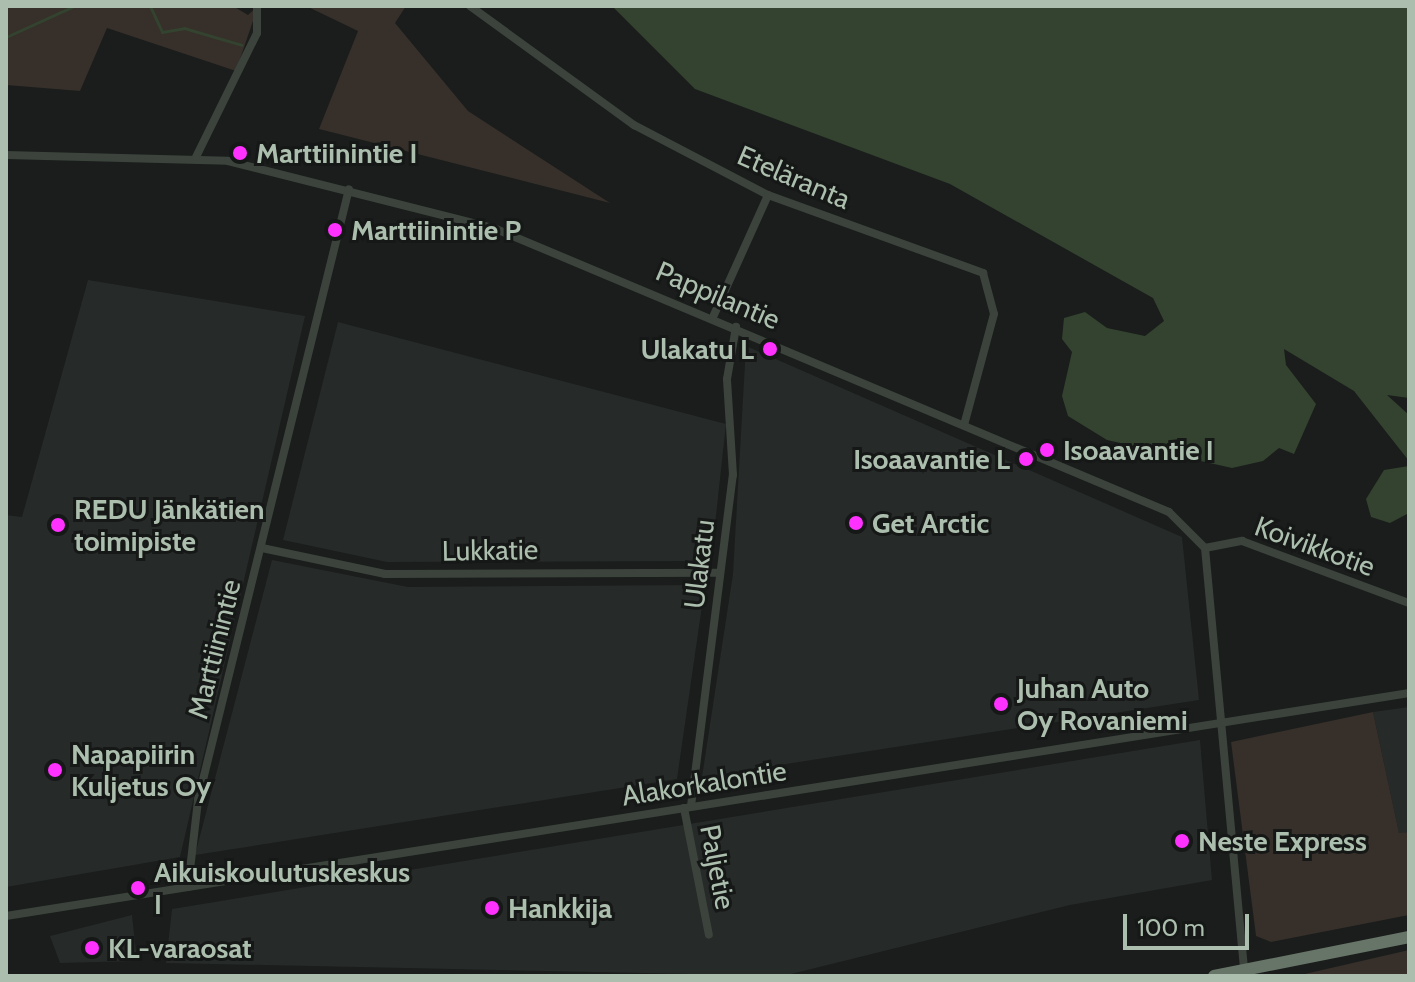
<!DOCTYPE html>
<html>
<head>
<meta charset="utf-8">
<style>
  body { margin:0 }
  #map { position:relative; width:1415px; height:982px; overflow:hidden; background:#1a1d1b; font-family:Cabin,sans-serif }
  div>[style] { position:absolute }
  .built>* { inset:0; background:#262a28 }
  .green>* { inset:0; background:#362f2a }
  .water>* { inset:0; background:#33432f }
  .stream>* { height:3px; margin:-1.5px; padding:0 1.5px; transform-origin:1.5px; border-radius:1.5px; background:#33432f }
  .minor>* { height:8px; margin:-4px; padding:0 4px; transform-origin:4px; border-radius:4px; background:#3b433c }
  .highway>* { height:12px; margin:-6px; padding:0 6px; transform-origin:6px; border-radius:6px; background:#677468 }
  .dots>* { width:22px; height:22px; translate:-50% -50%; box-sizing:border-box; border:4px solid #151816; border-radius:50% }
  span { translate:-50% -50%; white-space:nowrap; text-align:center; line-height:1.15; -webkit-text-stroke:6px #151816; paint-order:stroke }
  .poi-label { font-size:28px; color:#acbead; font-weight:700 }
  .left { translate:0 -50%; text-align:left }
  .right { translate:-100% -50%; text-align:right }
  .street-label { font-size:28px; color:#acbead }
  .frame { position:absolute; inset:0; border:8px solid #acbead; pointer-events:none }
  .scale { position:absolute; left:1123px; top:914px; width:126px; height:36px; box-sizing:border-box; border:4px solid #acbead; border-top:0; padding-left:10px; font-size:24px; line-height:28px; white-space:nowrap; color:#acbead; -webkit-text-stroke:6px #151816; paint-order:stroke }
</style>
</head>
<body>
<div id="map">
  <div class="built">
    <i style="clip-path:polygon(88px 280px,305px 316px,180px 857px,6px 887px,6px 515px,22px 517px)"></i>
    <i style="clip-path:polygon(338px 322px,726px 424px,711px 561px,387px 562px,283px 540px)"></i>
    <i style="clip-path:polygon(746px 346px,1182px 537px,1199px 700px,702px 777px,733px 574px)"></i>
    <i style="clip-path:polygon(272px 560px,408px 587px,705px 585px,677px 779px,195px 855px)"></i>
    <i style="clip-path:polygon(1409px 707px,1409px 832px,1399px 834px,1373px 712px)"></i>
    <i style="clip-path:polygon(1200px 740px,1212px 880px,1070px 905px,783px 976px,166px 963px,172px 909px)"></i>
    <i style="clip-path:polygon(132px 915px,137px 961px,60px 963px,50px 936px)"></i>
  </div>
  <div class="green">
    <i style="clip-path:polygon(6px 6px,233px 6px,248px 15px,258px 6px,236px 71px,107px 28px,80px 91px,6px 85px)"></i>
    <i style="clip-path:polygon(306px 6px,406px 6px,395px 23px,468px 111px,610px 203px,319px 129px,358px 31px)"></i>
    <i style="clip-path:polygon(1373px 712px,1399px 833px,1409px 832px,1409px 915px,1271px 942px,1256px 936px,1231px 742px)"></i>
    <i style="clip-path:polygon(1409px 950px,1409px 976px,1296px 976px)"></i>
  </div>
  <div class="water">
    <i style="clip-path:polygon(599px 6px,1409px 6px,1409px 398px,1387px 395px,1409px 415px,1409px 461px,1354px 391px,1284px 349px,1286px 365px,1316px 404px,1294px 454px,1279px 448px,1263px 461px,1232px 468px,1107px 440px,1068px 416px,1062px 396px,1072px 352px,1062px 339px,1064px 318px,1085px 312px,1107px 328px,1145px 336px,1164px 321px,1153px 298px,950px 184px,695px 89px,614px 8px)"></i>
    <i style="clip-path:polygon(1409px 466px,1409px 513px,1390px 523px,1371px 517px,1366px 499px,1384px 470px)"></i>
  </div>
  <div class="stream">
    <i style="left:150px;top:6px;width:29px;rotate:65deg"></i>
    <i style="left:162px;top:32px;width:22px;rotate:-10deg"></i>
    <i style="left:184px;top:28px;width:60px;rotate:16.3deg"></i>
    <i style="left:6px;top:37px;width:75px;rotate:-24.5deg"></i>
  </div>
  <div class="minor">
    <i style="left:470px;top:6px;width:203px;rotate:36deg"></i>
    <i style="left:634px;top:125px;width:151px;rotate:27.6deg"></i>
    <i style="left:768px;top:195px;width:229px;rotate:19.9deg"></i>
    <i style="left:983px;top:273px;width:42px;rotate:75deg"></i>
    <i style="left:994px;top:314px;width:115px;rotate:105.1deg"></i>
    <i style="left:6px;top:155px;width:222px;rotate:1.5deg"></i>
    <i style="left:228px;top:161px;width:276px;rotate:14.2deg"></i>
    <i style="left:496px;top:229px;width:730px;rotate:22.81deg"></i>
    <i style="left:1169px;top:512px;width:51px;rotate:45deg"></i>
    <i style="left:1205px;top:548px;width:425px;rotate:84.7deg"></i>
    <i style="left:196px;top:157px;width:138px;rotate:-63.8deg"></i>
    <i style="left:257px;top:33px;width:27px;rotate:-90deg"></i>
    <i style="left:713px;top:317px;width:134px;rotate:-65.7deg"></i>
    <i style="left:262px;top:548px;width:126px;rotate:11.9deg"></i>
    <i style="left:385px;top:574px;width:335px;rotate:-0.2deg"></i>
    <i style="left:1205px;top:548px;width:38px;rotate:-11deg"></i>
    <i style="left:1242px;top:541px;width:178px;rotate:20.4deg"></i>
    <i style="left:691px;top:806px;width:334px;rotate:-82.8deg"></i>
    <i style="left:733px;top:475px;width:96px;rotate:-93.6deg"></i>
    <i style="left:727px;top:379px;width:53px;rotate:-80.2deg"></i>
    <i style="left:684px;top:808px;width:129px;rotate:78.9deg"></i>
    <i style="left:188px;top:887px;width:88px;rotate:-83.4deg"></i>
    <i style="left:198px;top:800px;width:629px;rotate:-76.12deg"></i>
    <i style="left:6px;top:916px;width:1421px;rotate:-9.03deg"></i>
  </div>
  <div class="highway">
    <i style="left:1214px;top:976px;width:199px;rotate:-11.3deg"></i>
  </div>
  <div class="dots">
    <i style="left:240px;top:153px;background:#fe31ff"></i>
    <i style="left:335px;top:230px;background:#fe31ff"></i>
    <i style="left:770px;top:349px;background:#fe31ff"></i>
    <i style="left:1047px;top:450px;background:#fe31ff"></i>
    <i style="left:1026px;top:459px;background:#fe31ff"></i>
    <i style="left:856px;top:523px;background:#fe31ff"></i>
    <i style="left:58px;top:525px;background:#fe31ff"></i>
    <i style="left:1001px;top:704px;background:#fe31ff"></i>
    <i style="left:55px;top:770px;background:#fe31ff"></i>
    <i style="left:1182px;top:841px;background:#fe31ff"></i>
    <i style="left:138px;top:888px;background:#fe31ff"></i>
    <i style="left:492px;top:908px;background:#fe31ff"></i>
    <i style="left:92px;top:948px;background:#fe31ff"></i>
  </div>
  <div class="poi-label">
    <span class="left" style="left:256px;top:153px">Marttiinintie I</span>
    <span class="left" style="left:351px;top:230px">Marttiinintie P</span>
    <span class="right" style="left:754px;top:349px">Ulakatu L</span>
    <span class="left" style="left:1063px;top:450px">Isoaavantie I</span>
    <span class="right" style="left:1010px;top:459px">Isoaavantie L</span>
    <span class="left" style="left:74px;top:525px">REDU Jänkätien<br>toimipiste</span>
    <span class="left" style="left:872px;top:523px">Get Arctic</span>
    <span class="left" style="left:1017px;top:704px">Juhan Auto<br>Oy Rovaniemi</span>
    <span class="left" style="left:71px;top:770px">Napapiirin<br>Kuljetus Oy</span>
    <span class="left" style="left:1198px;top:841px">Neste Express</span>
    <span class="left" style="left:154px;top:888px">Aikuiskoulutuskeskus<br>I</span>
    <span class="left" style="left:508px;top:908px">Hankkija</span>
    <span class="left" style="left:108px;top:948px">KL-varaosat</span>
  </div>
  <div class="street-label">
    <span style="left:794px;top:177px;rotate:23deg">Eteläranta</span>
    <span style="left:718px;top:295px;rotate:23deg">Pappilantie</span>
    <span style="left:1315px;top:546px;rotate:20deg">Koivikkotie</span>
    <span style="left:490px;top:550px;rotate:-1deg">Lukkatie</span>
    <span style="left:699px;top:564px;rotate:-83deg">Ulakatu</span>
    <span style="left:214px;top:649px;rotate:-76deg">Marttiinintie</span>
    <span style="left:704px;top:783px;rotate:-9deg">Alakorkalontie</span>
    <span style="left:718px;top:867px;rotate:79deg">Paljetie</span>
  </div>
  <div class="frame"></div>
  <div class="scale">100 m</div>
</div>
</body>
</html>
